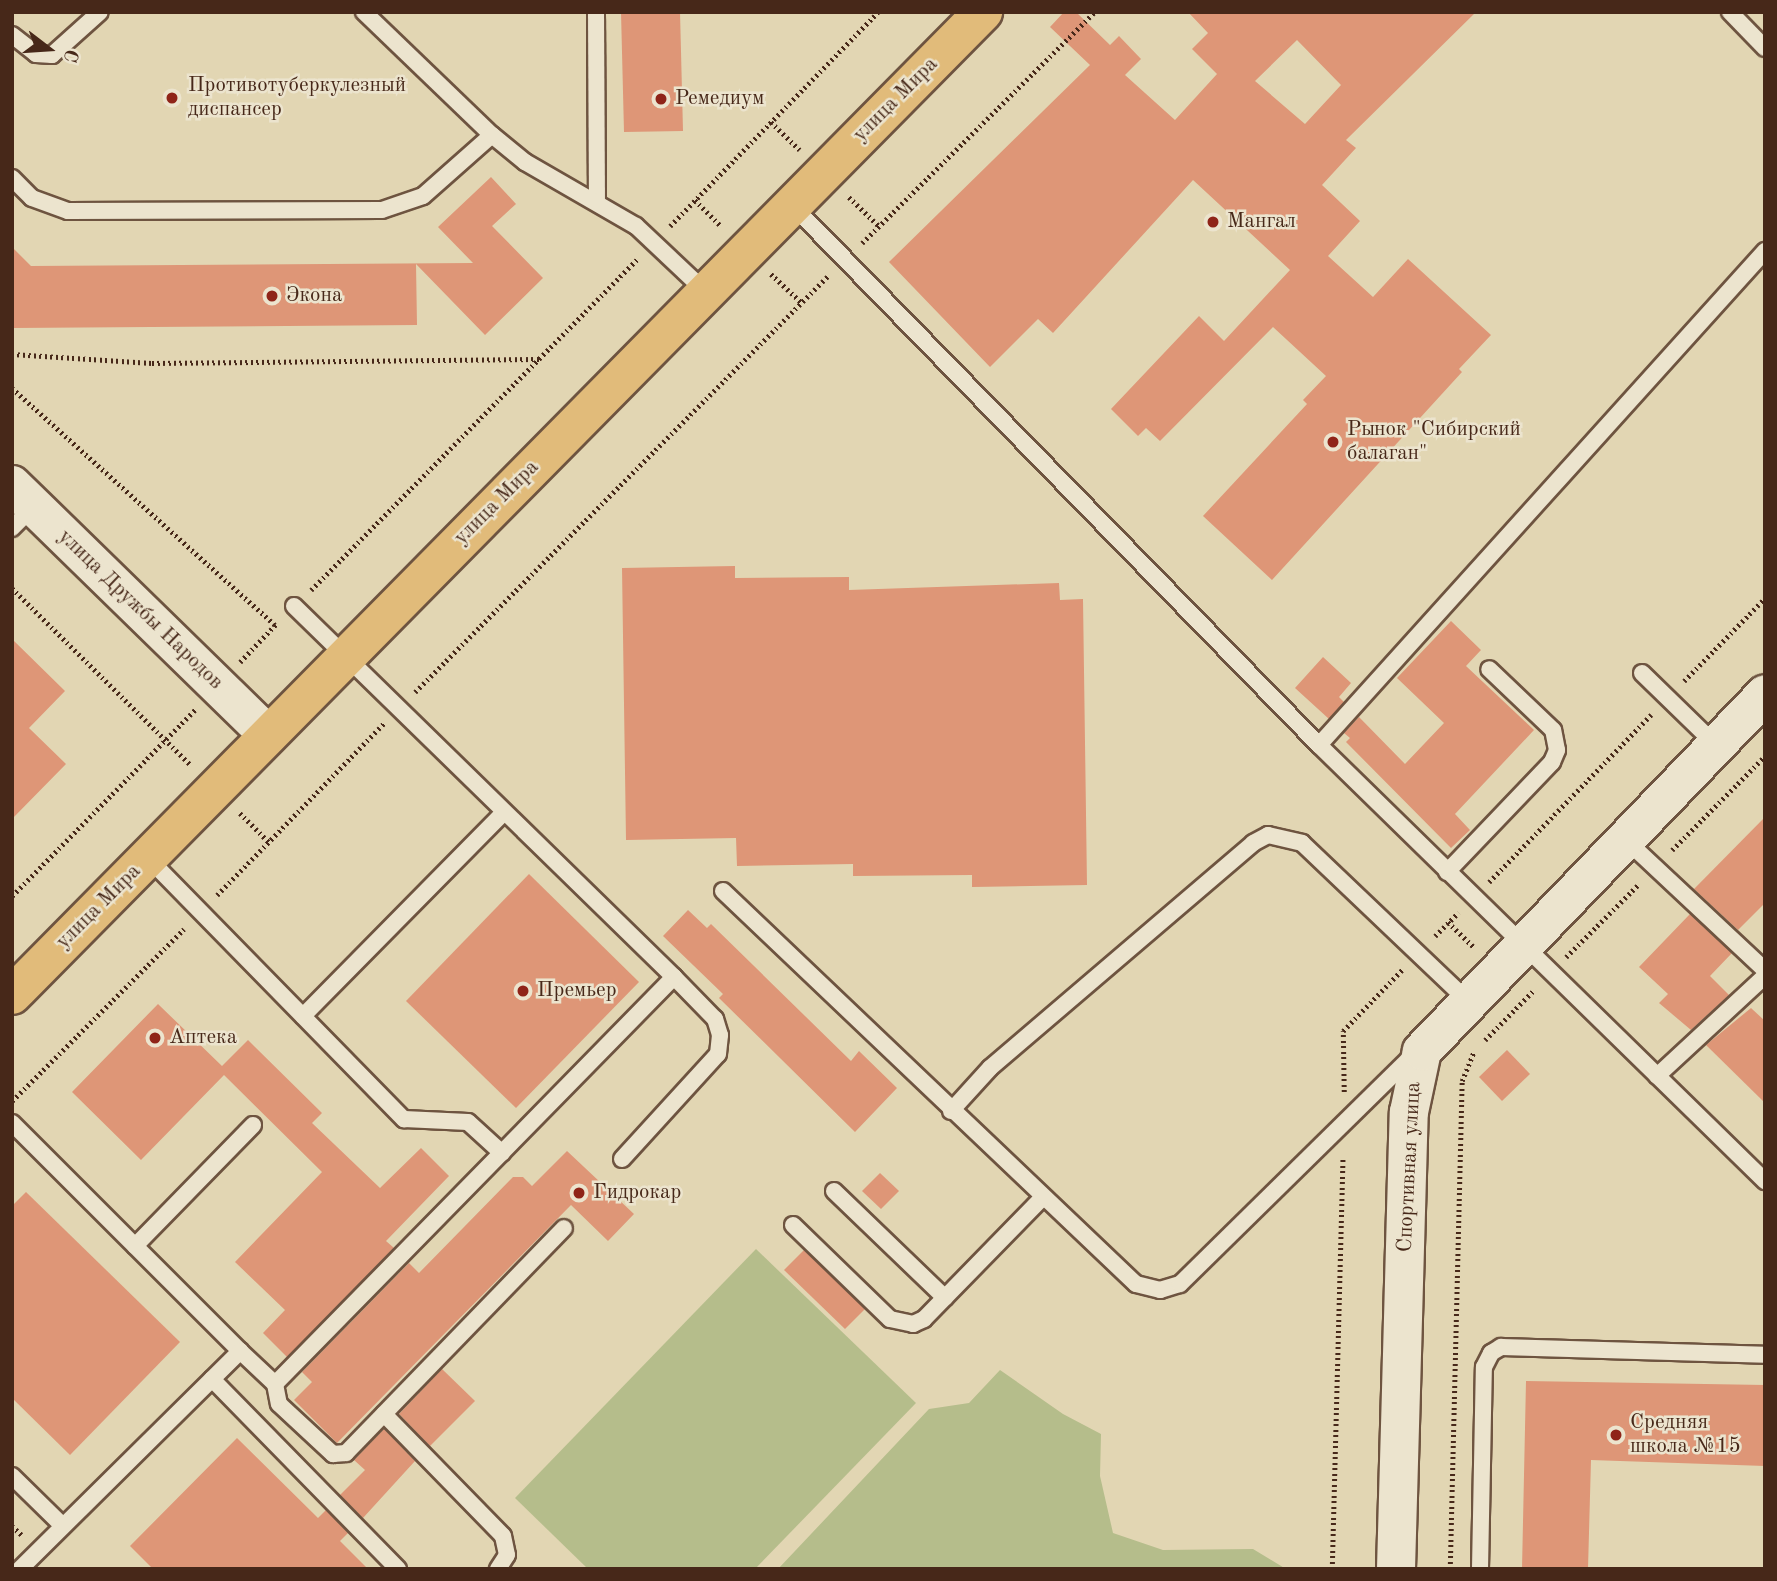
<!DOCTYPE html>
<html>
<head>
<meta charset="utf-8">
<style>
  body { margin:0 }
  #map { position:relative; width:1777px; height:1581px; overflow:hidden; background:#e2d6b3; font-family:"Old Standard TT",serif }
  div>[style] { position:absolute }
  .green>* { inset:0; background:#b5bd8b }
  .building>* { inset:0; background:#de9677 }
  .path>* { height:4.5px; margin-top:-2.25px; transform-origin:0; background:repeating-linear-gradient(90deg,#472819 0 2px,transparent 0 5.5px) }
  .roads { filter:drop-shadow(2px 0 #6e5440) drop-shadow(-2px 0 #6e5440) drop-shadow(0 2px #6e5440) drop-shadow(0 -2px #6e5440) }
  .lane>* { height:16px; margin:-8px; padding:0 8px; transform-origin:8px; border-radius:8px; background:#ece4ce }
  .secondary>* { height:38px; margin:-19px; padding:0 19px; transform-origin:19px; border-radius:19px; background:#ece4ce }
  .primary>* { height:38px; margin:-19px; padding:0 19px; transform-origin:19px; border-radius:19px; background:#e1bb7a }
  .dots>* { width:19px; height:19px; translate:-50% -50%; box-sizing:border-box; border:4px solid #ece4ce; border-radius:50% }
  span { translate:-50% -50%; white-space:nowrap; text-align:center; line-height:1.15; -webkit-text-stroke:5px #ece4ce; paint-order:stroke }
  .poi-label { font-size:21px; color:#472819 }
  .left { translate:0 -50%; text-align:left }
  .street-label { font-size:21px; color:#472819 }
  .frame { position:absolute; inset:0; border:14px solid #472819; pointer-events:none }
  .north { position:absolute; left:14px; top:14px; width:70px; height:70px; -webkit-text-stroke:5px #ece4ce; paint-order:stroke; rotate:107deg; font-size:19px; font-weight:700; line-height:28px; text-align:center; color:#472819 }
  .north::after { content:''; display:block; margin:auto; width:24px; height:32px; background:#472819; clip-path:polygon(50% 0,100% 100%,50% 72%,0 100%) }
</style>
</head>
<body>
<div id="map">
  <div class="green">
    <i style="clip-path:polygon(756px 1249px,916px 1403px,755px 1569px,588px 1569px,515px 1498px)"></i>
    <i style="clip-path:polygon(1000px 1370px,1063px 1414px,1101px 1434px,1100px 1476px,1113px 1533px,1163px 1550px,1253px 1549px,1286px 1569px,778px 1569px,929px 1409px,969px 1403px)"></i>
  </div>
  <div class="building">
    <i style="clip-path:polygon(621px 12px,680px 12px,683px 131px,624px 132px)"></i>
    <i style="clip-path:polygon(evenodd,1064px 12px,1076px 12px,1110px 45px,1119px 36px,1141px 59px,1125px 75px,1175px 120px,1217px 74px,1192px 49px,1208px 33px,1188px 12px,1476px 12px,1346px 140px,1356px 148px,1322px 185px,1360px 221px,1328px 256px,1373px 297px,1408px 259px,1491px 335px,1459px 369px,1462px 372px,1272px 580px,1203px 516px,1307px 404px,1303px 400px,1326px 376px,1273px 327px,1160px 441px,1146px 428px,1138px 436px,1111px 409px,1199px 316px,1224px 341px,1290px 270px,1193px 180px,1053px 333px,1038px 319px,990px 367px,889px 262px,1090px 65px,1050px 27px,1064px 12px,1297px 40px,1341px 85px,1305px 124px,1255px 81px,1297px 40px)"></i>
    <i style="clip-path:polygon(491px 177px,516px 204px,492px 226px,543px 278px,485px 335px,416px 264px,417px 325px,12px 328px,12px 247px,31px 266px,473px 263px,438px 227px)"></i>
    <i style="clip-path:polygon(735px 566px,735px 578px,849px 577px,849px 590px,1059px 583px,1060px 600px,1083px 599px,1087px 885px,972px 887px,972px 875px,853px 876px,853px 864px,737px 866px,736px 838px,626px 840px,622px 568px)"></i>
    <i style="clip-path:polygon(1451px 621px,1481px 650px,1466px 666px,1534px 730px,1455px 814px,1470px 830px,1451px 848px,1346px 742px,1350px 738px,1344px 733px,1359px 717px,1405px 764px,1444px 723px,1397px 678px)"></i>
    <i style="clip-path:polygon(12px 639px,65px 691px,29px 728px,66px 764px,12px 819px)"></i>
    <i style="clip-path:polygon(1323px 657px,1351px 683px,1339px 697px,1344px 702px,1329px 719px,1295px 688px)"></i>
    <i style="clip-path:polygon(1765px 817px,1765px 903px,1738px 930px,1694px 889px)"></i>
    <i style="clip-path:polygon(529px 874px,639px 982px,516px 1108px,406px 1001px)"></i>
    <i style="clip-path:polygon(688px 910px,707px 928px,711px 924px,851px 1061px,859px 1051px,897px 1088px,855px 1132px,719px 998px,723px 994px,663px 936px)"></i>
    <i style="clip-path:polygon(1690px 914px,1732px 953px,1710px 976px,1729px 995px,1691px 1030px,1659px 1003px,1668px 994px,1639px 967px)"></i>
    <i style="clip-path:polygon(158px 1004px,222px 1066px,248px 1040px,322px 1113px,312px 1123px,380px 1188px,421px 1148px,449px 1176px,386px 1241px,394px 1248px,287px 1357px,263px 1333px,285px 1310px,235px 1262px,322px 1172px,224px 1075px,141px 1160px,72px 1092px)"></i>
    <i style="clip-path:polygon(1751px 1008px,1765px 1021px,1765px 1103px,1706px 1045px)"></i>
    <i style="clip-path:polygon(1507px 1050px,1530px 1074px,1502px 1101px,1479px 1077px)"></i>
    <i style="clip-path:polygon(567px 1151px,634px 1214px,608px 1241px,571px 1205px,337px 1443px,294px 1400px,312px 1382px,302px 1372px,409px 1263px,419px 1273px,513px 1177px,523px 1177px,532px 1186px)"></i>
    <i style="clip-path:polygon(880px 1173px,899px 1191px,881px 1209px,862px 1191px)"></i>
    <i style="clip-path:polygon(26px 1192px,180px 1342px,70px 1455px,12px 1398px,12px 1206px)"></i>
    <i style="clip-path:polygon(804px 1250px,865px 1309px,845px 1329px,784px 1270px)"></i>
    <i style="clip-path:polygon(442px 1369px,475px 1401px,430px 1446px,399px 1414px)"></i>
    <i style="clip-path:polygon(1526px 1381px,1765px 1385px,1765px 1466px,1591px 1460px,1588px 1569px,1522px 1569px)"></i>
    <i style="clip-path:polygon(384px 1429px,415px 1461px,363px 1518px,340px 1495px,365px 1470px,354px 1460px)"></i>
    <i style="clip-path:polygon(237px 1438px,318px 1518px,326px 1510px,348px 1533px,340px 1541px,368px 1569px,153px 1569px,130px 1546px)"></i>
  </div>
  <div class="path">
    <i style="left:771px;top:122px;width:40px;rotate:44deg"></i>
    <i style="left:849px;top:197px;width:42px;rotate:44deg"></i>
    <i style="left:695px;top:200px;width:38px;rotate:45deg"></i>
    <i style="left:670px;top:226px;width:298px;rotate:-45.8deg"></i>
    <i style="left:862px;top:243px;width:328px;rotate:-44.8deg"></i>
    <i style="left:771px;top:274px;width:41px;rotate:43deg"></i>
    <i style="left:12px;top:354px;width:140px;rotate:3.7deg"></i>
    <i style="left:152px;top:363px;width:388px;rotate:-0.6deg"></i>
    <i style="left:12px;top:388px;width:354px;rotate:42deg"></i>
    <i style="left:12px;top:588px;width:252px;rotate:44.7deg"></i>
    <i style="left:311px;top:590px;width:465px;rotate:-45.4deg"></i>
    <i style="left:240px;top:662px;width:54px;rotate:-46.5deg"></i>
    <i style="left:1684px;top:681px;width:116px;rotate:-45.7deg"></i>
    <i style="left:415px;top:692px;width:586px;rotate:-45.21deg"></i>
    <i style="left:240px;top:813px;width:41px;rotate:45deg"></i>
    <i style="left:1672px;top:850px;width:132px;rotate:-45.3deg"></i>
    <i style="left:1489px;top:882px;width:233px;rotate:-45.9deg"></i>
    <i style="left:217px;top:895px;width:240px;rotate:-45.8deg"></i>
    <i style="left:12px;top:896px;width:262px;rotate:-45.5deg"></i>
    <i style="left:1448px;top:922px;width:37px;rotate:44deg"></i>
    <i style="left:1435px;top:936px;width:33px;rotate:-45deg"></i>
    <i style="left:1566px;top:957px;width:103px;rotate:-45deg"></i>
    <i style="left:1485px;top:1040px;width:71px;rotate:-45.6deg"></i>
    <i style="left:1344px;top:1092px;width:61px;rotate:-90.9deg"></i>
    <i style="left:1343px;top:1031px;width:85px;rotate:-46deg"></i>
    <i style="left:12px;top:1101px;width:243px;rotate:-45deg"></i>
    <i style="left:12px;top:1526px;width:13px;rotate:42deg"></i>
    <i style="left:1332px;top:1569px;width:412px;rotate:-88.5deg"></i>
    <i style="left:1450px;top:1569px;width:488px;rotate:-88.6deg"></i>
    <i style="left:1462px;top:1081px;width:32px;rotate:-68deg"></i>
  </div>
  <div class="roads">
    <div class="lane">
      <i style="left:364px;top:12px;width:178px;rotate:43.9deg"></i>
      <i style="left:596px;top:12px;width:189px;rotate:89.7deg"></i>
      <i style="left:1730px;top:12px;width:50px;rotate:45.8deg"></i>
      <i style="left:12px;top:35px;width:31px;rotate:38deg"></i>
      <i style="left:36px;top:54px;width:16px;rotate:4deg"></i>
      <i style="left:52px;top:55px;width:64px;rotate:-41.9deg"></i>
      <i style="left:12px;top:178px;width:28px;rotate:45deg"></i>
      <i style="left:32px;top:198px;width:38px;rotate:20deg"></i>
      <i style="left:68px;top:211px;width:314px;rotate:-0.2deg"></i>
      <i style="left:382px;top:210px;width:43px;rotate:-18.9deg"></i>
      <i style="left:423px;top:196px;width:92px;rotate:-41.5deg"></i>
      <i style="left:492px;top:135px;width:43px;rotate:39.3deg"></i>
      <i style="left:525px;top:162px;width:128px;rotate:30deg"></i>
      <i style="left:636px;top:226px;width:96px;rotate:43.3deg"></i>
      <i style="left:792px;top:205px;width:755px;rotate:45.7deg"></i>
      <i style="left:1319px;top:745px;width:624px;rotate:44.35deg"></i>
      <i style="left:12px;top:528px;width:31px;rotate:-45deg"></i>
      <i style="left:1642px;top:673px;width:102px;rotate:44.2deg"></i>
      <i style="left:1319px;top:745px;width:666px;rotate:-47.92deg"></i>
      <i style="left:1626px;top:840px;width:190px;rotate:43.1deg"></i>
      <i style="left:148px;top:858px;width:366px;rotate:45.6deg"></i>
      <i style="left:404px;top:1119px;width:64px;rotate:2.7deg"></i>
      <i style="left:468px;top:1122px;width:46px;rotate:42.4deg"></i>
      <i style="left:1447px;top:872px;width:152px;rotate:-46.3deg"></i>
      <i style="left:1552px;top:762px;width:13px;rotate:-67deg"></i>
      <i style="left:1557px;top:750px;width:20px;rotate:-101deg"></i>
      <i style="left:1553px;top:730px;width:88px;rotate:-136.4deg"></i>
      <i style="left:723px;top:891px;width:570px;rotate:43.58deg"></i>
      <i style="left:1136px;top:1284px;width:25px;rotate:14deg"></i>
      <i style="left:1160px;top:1290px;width:21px;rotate:-17deg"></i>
      <i style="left:1180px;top:1284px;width:328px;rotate:-44.5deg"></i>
      <i style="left:303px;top:1016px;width:285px;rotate:-45.4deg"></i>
      <i style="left:1657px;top:1076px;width:147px;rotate:-42.8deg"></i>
      <i style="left:951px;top:1111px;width:58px;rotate:-47.8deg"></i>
      <i style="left:990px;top:1068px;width:346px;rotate:-40.5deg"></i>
      <i style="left:1253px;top:843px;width:17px;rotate:-28deg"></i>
      <i style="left:1268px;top:835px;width:35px;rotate:13deg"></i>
      <i style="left:1302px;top:843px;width:228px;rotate:43.6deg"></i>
      <i style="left:12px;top:1123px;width:322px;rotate:45deg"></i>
      <i style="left:622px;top:1159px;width:142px;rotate:-47.6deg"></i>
      <i style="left:718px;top:1054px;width:19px;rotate:-84deg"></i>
      <i style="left:720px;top:1035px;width:17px;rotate:-107deg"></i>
      <i style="left:715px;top:1019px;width:59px;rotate:-134.3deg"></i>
      <i style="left:834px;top:1191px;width:154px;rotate:43.9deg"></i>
      <i style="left:793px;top:1225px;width:135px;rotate:44.1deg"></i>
      <i style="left:890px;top:1319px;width:24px;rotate:12deg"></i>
      <i style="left:913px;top:1324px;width:12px;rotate:-24deg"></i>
      <i style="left:924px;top:1319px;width:170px;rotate:-45.7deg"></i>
      <i style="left:135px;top:1246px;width:169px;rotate:-45.7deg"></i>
      <i style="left:212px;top:1379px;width:266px;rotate:45.6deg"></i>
      <i style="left:275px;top:1384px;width:570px;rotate:-45.57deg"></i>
      <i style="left:674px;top:977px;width:531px;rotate:-135.69deg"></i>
      <i style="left:384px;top:1414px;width:170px;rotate:45.7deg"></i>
      <i style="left:503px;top:1536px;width:19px;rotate:78deg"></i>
      <i style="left:507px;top:1555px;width:17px;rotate:123deg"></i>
      <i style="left:12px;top:1476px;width:71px;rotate:44.4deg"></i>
      <i style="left:20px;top:1569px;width:310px;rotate:-44.7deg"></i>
      <i style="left:240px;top:1351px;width:48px;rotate:43.3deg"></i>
      <i style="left:275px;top:1384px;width:20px;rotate:79deg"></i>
      <i style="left:279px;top:1404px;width:74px;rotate:42.8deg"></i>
      <i style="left:333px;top:1454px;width:13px;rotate:-4deg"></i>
      <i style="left:346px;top:1453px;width:313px;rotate:-45.9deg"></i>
      <i style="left:1480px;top:1569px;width:202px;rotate:-88.9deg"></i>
      <i style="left:1484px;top:1367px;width:16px;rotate:-63deg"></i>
      <i style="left:1491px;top:1353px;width:12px;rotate:-31deg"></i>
      <i style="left:1501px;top:1347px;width:264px;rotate:1.7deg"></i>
    </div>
    <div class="secondary">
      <i style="left:12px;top:485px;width:358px;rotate:44.3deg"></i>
      <i style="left:1396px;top:1569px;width:457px;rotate:-88.4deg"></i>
      <i style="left:1409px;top:1112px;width:62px;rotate:-78deg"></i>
      <i style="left:1422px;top:1051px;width:495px;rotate:-46.1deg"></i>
    </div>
    <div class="primary">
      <i style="left:12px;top:995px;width:1382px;rotate:-45.35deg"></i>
    </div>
  </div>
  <div class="dots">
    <i style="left:172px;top:98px;background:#8f2418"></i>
    <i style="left:661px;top:99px;background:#8f2418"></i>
    <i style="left:1213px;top:222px;background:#8f2418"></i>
    <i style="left:272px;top:296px;background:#8f2418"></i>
    <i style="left:1333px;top:442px;background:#8f2418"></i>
    <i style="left:523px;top:991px;background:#8f2418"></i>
    <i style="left:155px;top:1038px;background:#8f2418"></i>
    <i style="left:579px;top:1193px;background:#8f2418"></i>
    <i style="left:1616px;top:1435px;background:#8f2418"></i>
  </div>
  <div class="poi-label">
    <span class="left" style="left:188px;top:98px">Противотуберкулезный<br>диспансер</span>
    <span class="left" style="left:675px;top:99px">Ремедиум</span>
    <span class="left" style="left:1227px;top:222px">Мангал</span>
    <span class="left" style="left:286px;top:296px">Экона</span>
    <span class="left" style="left:1347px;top:442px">Рынок "Сибирский<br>балаган"</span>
    <span class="left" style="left:537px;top:991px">Премьер</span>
    <span class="left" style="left:169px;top:1038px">Аптека</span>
    <span class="left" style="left:593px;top:1193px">Гидрокар</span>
    <span class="left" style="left:1630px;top:1435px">Средняя<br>школа №15</span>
  </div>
  <div class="street-label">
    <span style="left:896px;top:100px;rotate:-45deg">улица Мира</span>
    <span style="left:497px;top:503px;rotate:-45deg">улица Мира</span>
    <span style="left:140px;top:610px;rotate:44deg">улица Дружбы Народов</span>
    <span style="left:99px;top:907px;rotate:-45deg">улица Мира</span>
    <span style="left:1410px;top:1167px;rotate:-87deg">Спортивная улица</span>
  </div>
  <div class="frame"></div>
  <div class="north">С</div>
</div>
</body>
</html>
